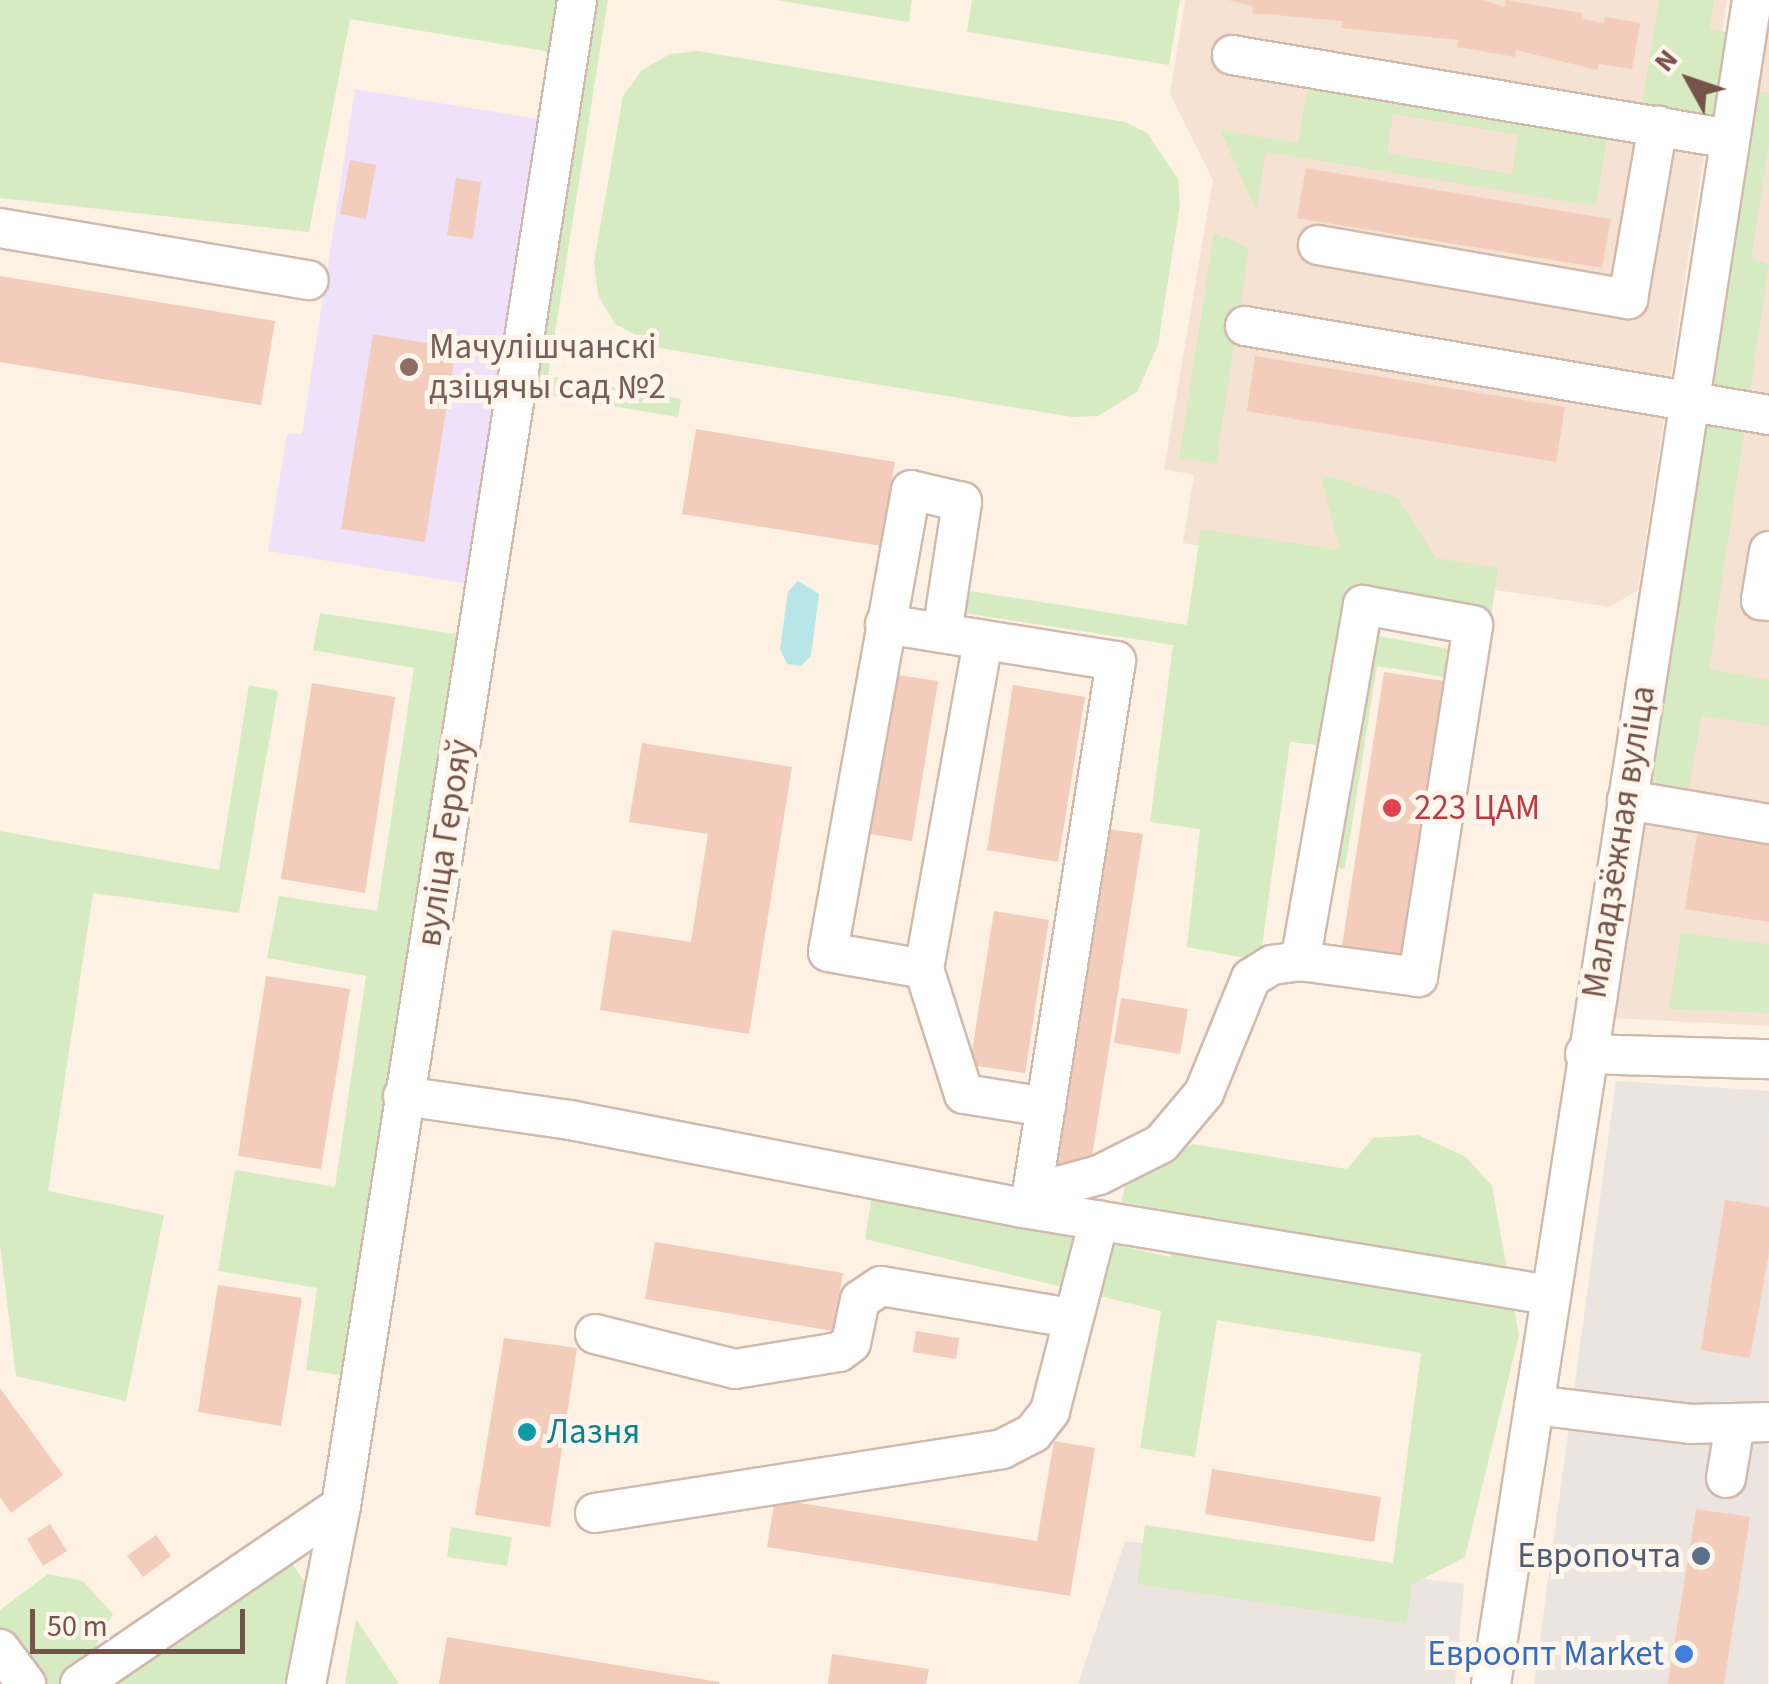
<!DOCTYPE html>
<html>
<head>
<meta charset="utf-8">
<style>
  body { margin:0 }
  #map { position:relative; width:1769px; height:1684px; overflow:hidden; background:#fdf1e4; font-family:"Source Sans 3",sans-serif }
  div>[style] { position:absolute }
  .residential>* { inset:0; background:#f5e2d2 }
  .industrial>* { inset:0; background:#ece4df }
  .education>* { inset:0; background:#eee1f9 }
  .green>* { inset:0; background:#d7ebc2 }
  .water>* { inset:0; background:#b8e5e7 }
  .building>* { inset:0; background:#f3ccbb }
  .roads { filter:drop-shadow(2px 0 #d1b9ad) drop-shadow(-2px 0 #d1b9ad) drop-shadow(0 2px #d1b9ad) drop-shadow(0 -2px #d1b9ad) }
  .minor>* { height:38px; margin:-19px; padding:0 19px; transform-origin:19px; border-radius:19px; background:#fff }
  .dots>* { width:28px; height:28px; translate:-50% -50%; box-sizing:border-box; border:5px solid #fff5eb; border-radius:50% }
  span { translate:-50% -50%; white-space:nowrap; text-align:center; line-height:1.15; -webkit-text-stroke:10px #fff5eb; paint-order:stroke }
  .education-label { font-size:35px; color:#785e54 }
  .left { translate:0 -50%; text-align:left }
  .health-label { font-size:35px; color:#be3a42 }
  .street-label { font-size:35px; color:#765449 }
  .culture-label { font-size:35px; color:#0d838f }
  .service-label { font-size:35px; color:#4e5e75 }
  .right { translate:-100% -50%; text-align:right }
  .shop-label { font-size:35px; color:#366cbe }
  .north { position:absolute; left:1639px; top:30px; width:100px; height:100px; -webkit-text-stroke:8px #fff5eb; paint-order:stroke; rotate:310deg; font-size:28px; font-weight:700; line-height:40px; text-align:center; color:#765449 }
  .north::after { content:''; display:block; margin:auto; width:35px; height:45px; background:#765449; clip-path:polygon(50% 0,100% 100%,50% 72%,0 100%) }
  .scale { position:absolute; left:30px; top:1609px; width:215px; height:45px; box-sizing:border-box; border:5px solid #765449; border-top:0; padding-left:12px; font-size:30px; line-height:35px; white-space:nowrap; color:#765449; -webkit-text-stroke:8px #fff5eb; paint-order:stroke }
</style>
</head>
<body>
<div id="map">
  <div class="residential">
    <i style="clip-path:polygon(1185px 0,1727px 0,1638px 590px,1610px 607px,1183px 543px,1194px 475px,1164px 469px,1213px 180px,1170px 94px)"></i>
    <i style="clip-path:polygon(1769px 0,1769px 1026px,1609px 1018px)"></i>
  </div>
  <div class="industrial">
    <i style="clip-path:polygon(1616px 1081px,1769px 1091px,1768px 1684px,1534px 1684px)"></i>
    <i style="clip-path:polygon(1125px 1541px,1464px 1584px,1455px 1684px,1078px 1684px)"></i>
  </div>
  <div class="education">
    <i style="clip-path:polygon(355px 89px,544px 120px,474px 585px,268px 551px,287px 434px,302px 434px)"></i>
  </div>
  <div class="green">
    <i style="clip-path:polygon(0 0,565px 0,556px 53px,350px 19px,309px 232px,0 198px)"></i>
    <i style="clip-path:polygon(589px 0,608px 0,548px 376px,681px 399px,678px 417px,528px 392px)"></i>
    <i style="clip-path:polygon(776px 0,912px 0,909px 22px)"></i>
    <i style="clip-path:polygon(972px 0,1180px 0,1169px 65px,967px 32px)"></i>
    <i style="clip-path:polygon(1659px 0,1714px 0,1710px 29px,1737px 34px,1723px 122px,1641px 109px)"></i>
    <i style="clip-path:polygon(698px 51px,1125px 122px,1147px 133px,1178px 179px,1180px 204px,1158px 345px,1137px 392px,1098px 416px,1072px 417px,660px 348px,615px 324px,598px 295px,594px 262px,623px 96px,642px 70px,670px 54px)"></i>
    <i style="clip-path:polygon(evenodd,1309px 81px,1608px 132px,1596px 206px,1266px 152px,1256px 210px,1220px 130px,1298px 143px,1309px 81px,1393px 114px,1518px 135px,1512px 174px,1387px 153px,1393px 114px)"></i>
    <i style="clip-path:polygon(1746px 90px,1769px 93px,1769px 145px,1751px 258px,1769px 264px,1709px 669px,1769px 680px,1769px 726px,1702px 716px,1686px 801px,1637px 792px)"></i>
    <i style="clip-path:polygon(1214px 233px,1249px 248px,1216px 464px,1179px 458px)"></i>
    <i style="clip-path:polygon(1320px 474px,1398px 498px,1436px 558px,1498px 568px,1491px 617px,1351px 593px,1327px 746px,1290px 742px,1260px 961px,1187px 947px,1200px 829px,1150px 822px,1173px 645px,963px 613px,971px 591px,1187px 625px,1201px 529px,1340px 550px)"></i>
    <i style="clip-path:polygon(320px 613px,468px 636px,349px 1376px,306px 1370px,317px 1288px,218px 1271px,235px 1170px,335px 1187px,366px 976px,267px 958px,279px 896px,377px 911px,414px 668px,313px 650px)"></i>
    <i style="clip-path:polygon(1368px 634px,1449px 649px,1445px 677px,1377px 666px,1345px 869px,1332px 867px)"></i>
    <i style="clip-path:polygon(249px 685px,278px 691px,239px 913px,93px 893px,48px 1191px,164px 1215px,126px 1401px,16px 1376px,0 1245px,0 831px,219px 870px)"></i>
    <i style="clip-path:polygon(1681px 933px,1769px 944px,1769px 1013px,1669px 1009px)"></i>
    <i style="clip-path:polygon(1418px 1135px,1466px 1157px,1492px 1186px,1519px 1335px,1465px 1557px,1411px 1585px,1407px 1624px,1137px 1584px,1145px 1525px,1393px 1563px,1421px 1353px,1217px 1320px,1195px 1457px,1140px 1448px,1161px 1311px,865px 1239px,873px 1189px,1170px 1257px,1177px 1212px,1121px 1202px,1127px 1178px,1193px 1144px,1347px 1169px,1373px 1138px)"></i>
    <i style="clip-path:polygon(451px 1527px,512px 1537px,507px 1566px,447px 1557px)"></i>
    <i style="clip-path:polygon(290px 1561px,312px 1592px,295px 1684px,0 1684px,0 1610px,48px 1574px,83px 1581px,113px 1614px,96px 1644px,124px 1680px)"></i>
    <i style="clip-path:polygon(356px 1619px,399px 1684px,345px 1684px)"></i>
  </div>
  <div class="water">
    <i style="clip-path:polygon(798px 581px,819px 594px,811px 656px,801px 666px,787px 664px,780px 649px,788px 592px)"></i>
  </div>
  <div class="building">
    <i style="clip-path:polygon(1228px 0,1482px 0,1505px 7px,1506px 0,1582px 13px,1581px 19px,1604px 23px,1605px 17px,1640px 23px,1632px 69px,1599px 64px,1597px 70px,1516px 50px,1515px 57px,1457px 47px,1459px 40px,1341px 28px,1342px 21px,1252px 13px,1253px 6px)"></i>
    <i style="clip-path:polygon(350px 160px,376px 165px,366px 219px,340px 214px)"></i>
    <i style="clip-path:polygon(1306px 168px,1611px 219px,1602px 268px,1297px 218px)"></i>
    <i style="clip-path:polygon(456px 178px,481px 182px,473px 239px,447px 235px)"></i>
    <i style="clip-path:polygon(0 276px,275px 321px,261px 405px,0 362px)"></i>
    <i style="clip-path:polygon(373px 334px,456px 348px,425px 542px,341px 529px)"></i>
    <i style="clip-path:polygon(1255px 356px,1565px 407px,1556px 462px,1247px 411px)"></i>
    <i style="clip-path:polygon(696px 429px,895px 462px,881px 546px,682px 514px)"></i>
    <i style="clip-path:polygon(1384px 672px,1444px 681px,1402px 955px,1342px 946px)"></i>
    <i style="clip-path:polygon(891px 674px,938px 681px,912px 841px,865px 833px)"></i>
    <i style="clip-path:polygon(312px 683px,395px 697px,365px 893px,281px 879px)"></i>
    <i style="clip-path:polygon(1013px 685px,1085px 697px,1058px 862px,987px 850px)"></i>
    <i style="clip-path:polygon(642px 743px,792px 767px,749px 1034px,600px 1010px,612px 930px,691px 942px,708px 834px,629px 822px)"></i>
    <i style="clip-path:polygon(1108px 829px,1143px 834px,1089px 1175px,1054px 1170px)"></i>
    <i style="clip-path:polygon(1697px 834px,1769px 845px,1769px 922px,1685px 909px)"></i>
    <i style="clip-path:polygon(994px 911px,1049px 920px,1025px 1073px,970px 1065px)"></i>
    <i style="clip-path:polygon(266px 976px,350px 989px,321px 1169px,238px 1156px)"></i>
    <i style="clip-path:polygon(1121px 998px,1188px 1009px,1180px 1054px,1114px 1043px)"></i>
    <i style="clip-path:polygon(1725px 1200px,1769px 1207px,1769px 1253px,1750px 1358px,1701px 1350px)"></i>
    <i style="clip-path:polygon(655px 1242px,843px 1273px,833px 1331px,645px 1299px)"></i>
    <i style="clip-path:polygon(218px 1285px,302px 1298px,281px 1426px,198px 1412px)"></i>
    <i style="clip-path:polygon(916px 1331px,959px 1338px,956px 1359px,913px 1352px)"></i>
    <i style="clip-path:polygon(504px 1338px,577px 1348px,550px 1527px,475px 1515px)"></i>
    <i style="clip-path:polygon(0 1388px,63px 1475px,11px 1513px,0 1497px)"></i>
    <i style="clip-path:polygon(1054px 1441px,1095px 1448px,1070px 1596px,767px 1547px,775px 1499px,1037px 1541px)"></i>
    <i style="clip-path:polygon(1212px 1469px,1381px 1497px,1374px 1542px,1205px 1514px)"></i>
    <i style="clip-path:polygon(1696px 1509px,1750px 1517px,1724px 1684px,1668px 1684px)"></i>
    <i style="clip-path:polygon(50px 1524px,67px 1551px,43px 1566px,27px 1539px)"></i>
    <i style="clip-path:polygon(156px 1535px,171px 1556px,143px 1577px,127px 1556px)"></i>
    <i style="clip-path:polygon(447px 1637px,719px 1682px,719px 1684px,439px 1684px)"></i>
    <i style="clip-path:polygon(832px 1654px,929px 1669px,926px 1684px,828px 1684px)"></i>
  </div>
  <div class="roads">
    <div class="minor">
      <i style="left:1232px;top:55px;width:505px;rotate:9.57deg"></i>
      <i style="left:0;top:228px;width:313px;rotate:9.6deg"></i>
      <i style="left:1318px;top:245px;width:315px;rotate:9.9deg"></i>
      <i style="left:1628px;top:299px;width:176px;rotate:-80.2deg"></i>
      <i style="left:1245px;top:326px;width:532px;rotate:9.64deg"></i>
      <i style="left:1769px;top:551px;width:50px;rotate:99.3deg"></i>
      <i style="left:1761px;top:600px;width:8px;rotate:7deg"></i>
      <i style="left:885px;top:624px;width:234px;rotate:9.1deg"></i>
      <i style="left:1116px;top:661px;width:539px;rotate:98.97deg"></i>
      <i style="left:942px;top:633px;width:133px;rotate:-81.3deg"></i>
      <i style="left:962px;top:502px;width:52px;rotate:-166.8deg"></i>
      <i style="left:911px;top:490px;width:469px;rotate:100.2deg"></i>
      <i style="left:828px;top:952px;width:97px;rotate:10deg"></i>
      <i style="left:924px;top:969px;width:131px;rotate:72.3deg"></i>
      <i style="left:964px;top:1094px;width:83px;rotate:9deg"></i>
      <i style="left:1627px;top:800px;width:144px;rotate:9.6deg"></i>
      <i style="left:924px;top:969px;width:334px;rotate:-79.8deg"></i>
      <i style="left:1585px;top:1054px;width:184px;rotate:1.6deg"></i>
      <i style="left:403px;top:1096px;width:169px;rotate:8.2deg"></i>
      <i style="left:570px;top:1120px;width:461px;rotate:11deg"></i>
      <i style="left:1023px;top:1208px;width:533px;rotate:9.39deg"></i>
      <i style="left:1023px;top:1208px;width:17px;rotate:-59deg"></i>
      <i style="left:1032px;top:1193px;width:69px;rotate:-15deg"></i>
      <i style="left:1099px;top:1175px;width:69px;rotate:-26.6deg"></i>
      <i style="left:1161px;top:1144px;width:67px;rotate:-49.9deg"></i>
      <i style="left:1204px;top:1093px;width:124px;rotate:-67.8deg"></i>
      <i style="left:1251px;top:978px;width:25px;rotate:-32deg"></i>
      <i style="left:1272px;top:965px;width:28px;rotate:-8deg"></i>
      <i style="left:1300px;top:961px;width:119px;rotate:7.7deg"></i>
      <i style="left:1418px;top:977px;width:356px;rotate:-81.1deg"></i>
      <i style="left:1473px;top:625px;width:112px;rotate:-169.7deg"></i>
      <i style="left:1363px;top:605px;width:362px;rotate:100deg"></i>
      <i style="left:595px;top:1334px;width:144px;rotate:14deg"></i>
      <i style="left:735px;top:1369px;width:105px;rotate:-9.3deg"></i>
      <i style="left:839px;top:1352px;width:15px;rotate:-37deg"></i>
      <i style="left:851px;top:1343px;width:44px;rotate:-78.2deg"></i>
      <i style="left:860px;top:1300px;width:25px;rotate:-34deg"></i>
      <i style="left:881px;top:1286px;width:192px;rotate:9.6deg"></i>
      <i style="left:1534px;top:1405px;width:157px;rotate:6.9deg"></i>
      <i style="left:1690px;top:1424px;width:79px;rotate:-1.5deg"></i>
      <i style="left:1726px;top:1478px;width:55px;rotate:-80.5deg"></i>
      <i style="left:595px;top:1513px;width:412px;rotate:-8.9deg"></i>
      <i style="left:1002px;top:1449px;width:35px;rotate:-27deg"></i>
      <i style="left:1033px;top:1433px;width:28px;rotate:-52deg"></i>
      <i style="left:1050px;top:1411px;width:197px;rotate:-75.6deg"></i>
      <i style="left:0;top:1649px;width:44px;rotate:53.4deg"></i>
      <i style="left:80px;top:1684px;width:316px;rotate:-34.3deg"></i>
      <i style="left:306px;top:1684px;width:181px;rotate:-78.9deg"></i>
      <i style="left:341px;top:1506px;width:1524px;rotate:-81.09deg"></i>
      <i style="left:1491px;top:1684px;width:1704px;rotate:-81.19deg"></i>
    </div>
  </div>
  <div class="dots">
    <i style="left:409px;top:367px;background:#8d6e63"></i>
    <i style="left:1392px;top:808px;background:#e0444e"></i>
    <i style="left:527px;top:1432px;background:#0f9aa8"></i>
    <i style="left:1701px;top:1556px;background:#5c6f8a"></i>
    <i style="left:1684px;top:1654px;background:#3f7fe0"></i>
  </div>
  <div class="education-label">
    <span class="left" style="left:429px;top:367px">Мачулішчанскі<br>дзіцячы сад №2</span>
  </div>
  <div class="health-label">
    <span class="left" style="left:1414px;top:808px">223 ЦAM</span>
  </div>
  <div class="street-label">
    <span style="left:1619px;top:842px;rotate:-81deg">Маладзёжная вуліца</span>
    <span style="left:445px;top:843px;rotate:-81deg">вуліца Герояў</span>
  </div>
  <div class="culture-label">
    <span class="left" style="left:547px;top:1432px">Лазня</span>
  </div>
  <div class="service-label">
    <span class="right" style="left:1681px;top:1556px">Европочта</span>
  </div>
  <div class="shop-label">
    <span class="right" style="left:1664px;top:1654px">Евроопт Market</span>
  </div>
  <div class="north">N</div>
  <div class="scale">50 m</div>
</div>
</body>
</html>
